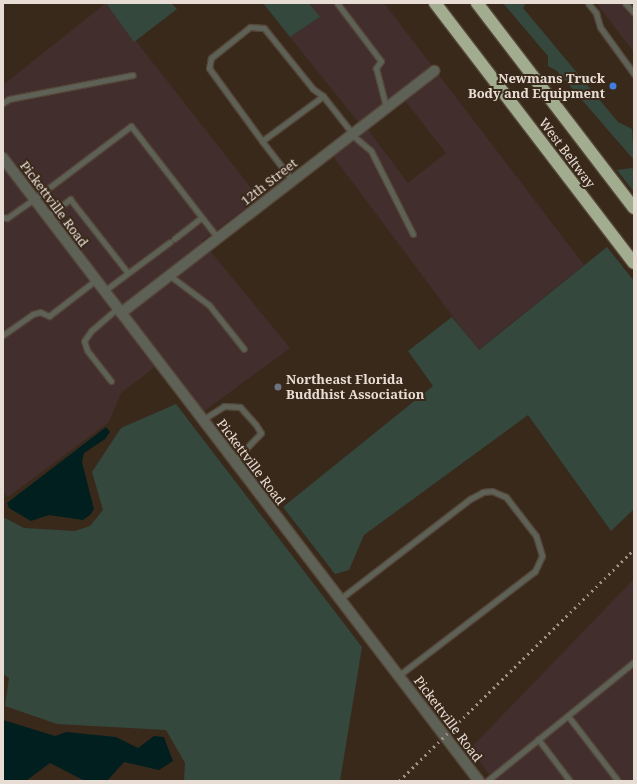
<!DOCTYPE html>
<html>
<head>
<meta charset="utf-8">
<style>
  body { margin:0 }
  #map { position:relative; width:637px; height:784px; overflow:hidden; background:#39291b; font-family:"Noto Serif",serif }
  div>[style] { position:absolute }
  .industrial>* { inset:0; background:#422e2d }
  .green>* { inset:0; background:#34483e }
  .water>* { inset:0; background:#021f20 }
  .roads { filter:drop-shadow(1px 0 #554639) drop-shadow(-1px 0 #554639) drop-shadow(0 1px #554639) drop-shadow(0 -1px #554639) }
  .service>* { height:5px; margin:-2.5px; padding:0 2.5px; transform-origin:2.5px; border-radius:2.5px; background:#5e6256 }
  .minor>* { height:10px; margin:-5px; padding:0 5px; transform-origin:5px; border-radius:5px; background:#5e6256 }
  .tertiary>* { height:10px; margin:-5px; padding:0 5px; transform-origin:5px; border-radius:5px; background:#5e6256 }
  .motorway>* { height:12px; margin:-6px; padding:0 6px; transform-origin:6px; border-radius:6px; background:#a2ac8e }
  .rail>* { height:2.5px; margin-top:-1.25px; transform-origin:0; background:repeating-linear-gradient(90deg,#a09388 0 2px,transparent 0 6px) }
  .dots>* { width:11px; height:11px; translate:-50% -50%; box-sizing:border-box; border:2px solid #39291b; border-radius:50% }
  span { translate:-50% -50%; white-space:nowrap; text-align:center; line-height:1.15; -webkit-text-stroke:4px #39291b; paint-order:stroke }
  .poi-label { font-size:13px; color:#e8ddd4; font-weight:700 }
  .right { translate:-100% -50%; text-align:right }
  .left { translate:0 -50%; text-align:left }
  .street-label { font-size:13px; color:#e8ddd4 }
  .frame { position:absolute; inset:0; border:4px solid #e8ddd4; pointer-events:none }
</style>
</head>
<body>
<div id="map">
  <div class="industrial">
    <i style="clip-path:polygon(106px 3px,259px 198px,202px 241px,290px 348px,203px 412px,3px 150px,3px 85px)"></i>
    <i style="clip-path:polygon(evenodd,309px 3px,384px 3px,584px 265px,478px 350px,327px 148px,359px 123px,290px 37px,320px 17px,309px 3px,403px 98px,446px 153px,408px 183px,366px 127px,403px 98px)"></i>
    <i style="clip-path:polygon(596px 3px,634px 3px,634px 52px)"></i>
    <i style="clip-path:polygon(3px 165px,156px 366px,121px 393px,109px 422px,8px 497px,3px 493px)"></i>
    <i style="clip-path:polygon(634px 579px,634px 781px,494px 781px,470px 749px)"></i>
  </div>
  <div class="green">
    <i style="clip-path:polygon(106px 3px,171px 3px,177px 9px,134px 42px)"></i>
    <i style="clip-path:polygon(263px 3px,309px 3px,320px 17px,290px 37px)"></i>
    <i style="clip-path:polygon(503px 3px,523px 3px,525px 5px,523px 8px,618px 122px,632px 129px,634px 160px,557px 71px,548px 66px,548px 56px)"></i>
    <i style="clip-path:polygon(632px 168px,634px 171px,634px 192px,617px 170px)"></i>
    <i style="clip-path:polygon(607px 247px,634px 281px,634px 509px,611px 531px,528px 415px,364px 535px,349px 570px,335px 574px,283px 507px,433px 386px,408px 351px,452px 317px,479px 350px)"></i>
    <i style="clip-path:polygon(176px 404px,362px 647px,340px 781px,184px 781px,185px 763px,166px 730px,57px 724px,5px 706px,9px 678px,3px 674px,3px 517px,24px 528px,75px 531px,90px 526px,103px 510px,92px 472px,121px 428px)"></i>
  </div>
  <div class="water">
    <i style="clip-path:polygon(106px 427px,110px 432px,105px 439px,84px 453px,82px 462px,94px 509px,90px 515px,83px 520px,49px 515px,31px 521px,9px 508px,7px 503px)"></i>
    <i style="clip-path:polygon(3px 720px,55px 736px,66px 732px,116px 737px,138px 748px,154px 736px,164px 737px,173px 761px,159px 770px,124px 762px,107px 781px,85px 781px,50px 763px,26px 781px,3px 781px)"></i>
  </div>
  <div class="roads">
    <div class="service">
      <i style="left:337px;top:3px;width:73px;rotate:52.8deg"></i>
      <i style="left:381px;top:61px;width:9px;rotate:126deg"></i>
      <i style="left:376px;top:68px;width:40px;rotate:75.6deg"></i>
      <i style="left:588px;top:3px;width:13px;rotate:51deg"></i>
      <i style="left:596px;top:13px;width:15px;rotate:74deg"></i>
      <i style="left:600px;top:27px;width:58px;rotate:54.1deg"></i>
      <i style="left:625px;top:3px;width:13px;rotate:48deg"></i>
      <i style="left:3px;top:103px;width:7px;rotate:-34deg"></i>
      <i style="left:9px;top:99px;width:126px;rotate:-11deg"></i>
      <i style="left:351px;top:134px;width:26px;rotate:40deg"></i>
      <i style="left:371px;top:151px;width:93px;rotate:63.2deg"></i>
      <i style="left:262px;top:141px;width:90px;rotate:-126deg"></i>
      <i style="left:209px;top:68px;width:10px;rotate:-79deg"></i>
      <i style="left:211px;top:58px;width:50px;rotate:-38.5deg"></i>
      <i style="left:250px;top:27px;width:14px;rotate:4deg"></i>
      <i style="left:264px;top:28px;width:78px;rotate:51.2deg"></i>
      <i style="left:313px;top:89px;width:12px;rotate:35deg"></i>
      <i style="left:292px;top:180px;width:49px;rotate:-127.6deg"></i>
      <i style="left:262px;top:141px;width:76px;rotate:-36.4deg"></i>
      <i style="left:323px;top:96px;width:47px;rotate:51.9deg"></i>
      <i style="left:47px;top:216px;width:29px;rotate:-36deg"></i>
      <i style="left:70px;top:199px;width:94px;rotate:51.9deg"></i>
      <i style="left:3px;top:217px;width:4px;rotate:14deg"></i>
      <i style="left:7px;top:218px;width:33px;rotate:-35deg"></i>
      <i style="left:34px;top:199px;width:121px;rotate:-37deg"></i>
      <i style="left:131px;top:126px;width:142px;rotate:52.2deg"></i>
      <i style="left:174px;top:239px;width:34px;rotate:-38deg"></i>
      <i style="left:169px;top:275px;width:50px;rotate:36.9deg"></i>
      <i style="left:209px;top:305px;width:56px;rotate:51.5deg"></i>
      <i style="left:104px;top:291px;width:82px;rotate:-36.6deg"></i>
      <i style="left:3px;top:335px;width:37px;rotate:-35deg"></i>
      <i style="left:33px;top:314px;width:7px;rotate:-16deg"></i>
      <i style="left:40px;top:312px;width:10px;rotate:24deg"></i>
      <i style="left:49px;top:316px;width:59px;rotate:-37.5deg"></i>
      <i style="left:111px;top:381px;width:39px;rotate:-128deg"></i>
      <i style="left:87px;top:350px;width:9px;rotate:-108deg"></i>
      <i style="left:84px;top:341px;width:12px;rotate:-55deg"></i>
      <i style="left:91px;top:331px;width:35px;rotate:-41deg"></i>
      <i style="left:202px;top:420px;width:26px;rotate:-32deg"></i>
      <i style="left:224px;top:406px;width:16px;rotate:4deg"></i>
      <i style="left:240px;top:407px;width:24px;rotate:48deg"></i>
      <i style="left:256px;top:425px;width:9px;rotate:58deg"></i>
      <i style="left:261px;top:433px;width:39px;rotate:134deg"></i>
      <i style="left:340px;top:599px;width:164px;rotate:-37.6deg"></i>
      <i style="left:470px;top:499px;width:15px;rotate:-28deg"></i>
      <i style="left:483px;top:492px;width:9px;rotate:-6deg"></i>
      <i style="left:492px;top:491px;width:15px;rotate:23deg"></i>
      <i style="left:506px;top:497px;width:49px;rotate:52.4deg"></i>
      <i style="left:536px;top:536px;width:21px;rotate:73deg"></i>
      <i style="left:542px;top:556px;width:17px;rotate:115deg"></i>
      <i style="left:535px;top:571px;width:173px;rotate:142.5deg"></i>
      <i style="left:568px;top:716px;width:82px;rotate:52.4deg"></i>
      <i style="left:538px;top:739px;width:53px;rotate:52.7deg"></i>
      <i style="left:487px;top:781px;width:189px;rotate:-39deg"></i>
    </div>
    <div class="minor">
      <i style="left:121px;top:313px;width:396px;rotate:-37.7deg"></i>
    </div>
    <div class="tertiary">
      <i style="left:3px;top:158px;width:784px;rotate:52.62deg"></i>
    </div>
    <div class="motorway">
      <i style="left:435px;top:3px;width:327px;rotate:52.6deg"></i>
      <i style="left:477px;top:3px;width:258px;rotate:52.6deg"></i>
    </div>
  </div>
  <div class="rail">
    <i style="left:399px;top:781px;width:330px;rotate:-44.6deg"></i>
  </div>
  <div class="dots">
    <i style="left:613px;top:86px;background:#3f7fe0"></i>
    <i style="left:278px;top:387px;background:#6b7280"></i>
  </div>
  <div class="poi-label">
    <span class="right" style="left:605px;top:86px">Newmans Truck<br>Body and Equipment</span>
    <span class="left" style="left:286px;top:387px">Northeast Florida<br>Buddhist Association</span>
  </div>
  <div class="street-label">
    <span style="left:567px;top:153px;rotate:53deg">West Beltway</span>
    <span style="left:269px;top:182px;rotate:-38deg">12th Street</span>
    <span style="left:54px;top:204px;rotate:53deg">Pickettville Road</span>
    <span style="left:251px;top:462px;rotate:53deg">Pickettville Road</span>
    <span style="left:448px;top:719px;rotate:53deg">Pickettville Road</span>
  </div>
  <div class="frame"></div>
</div>
</body>
</html>
